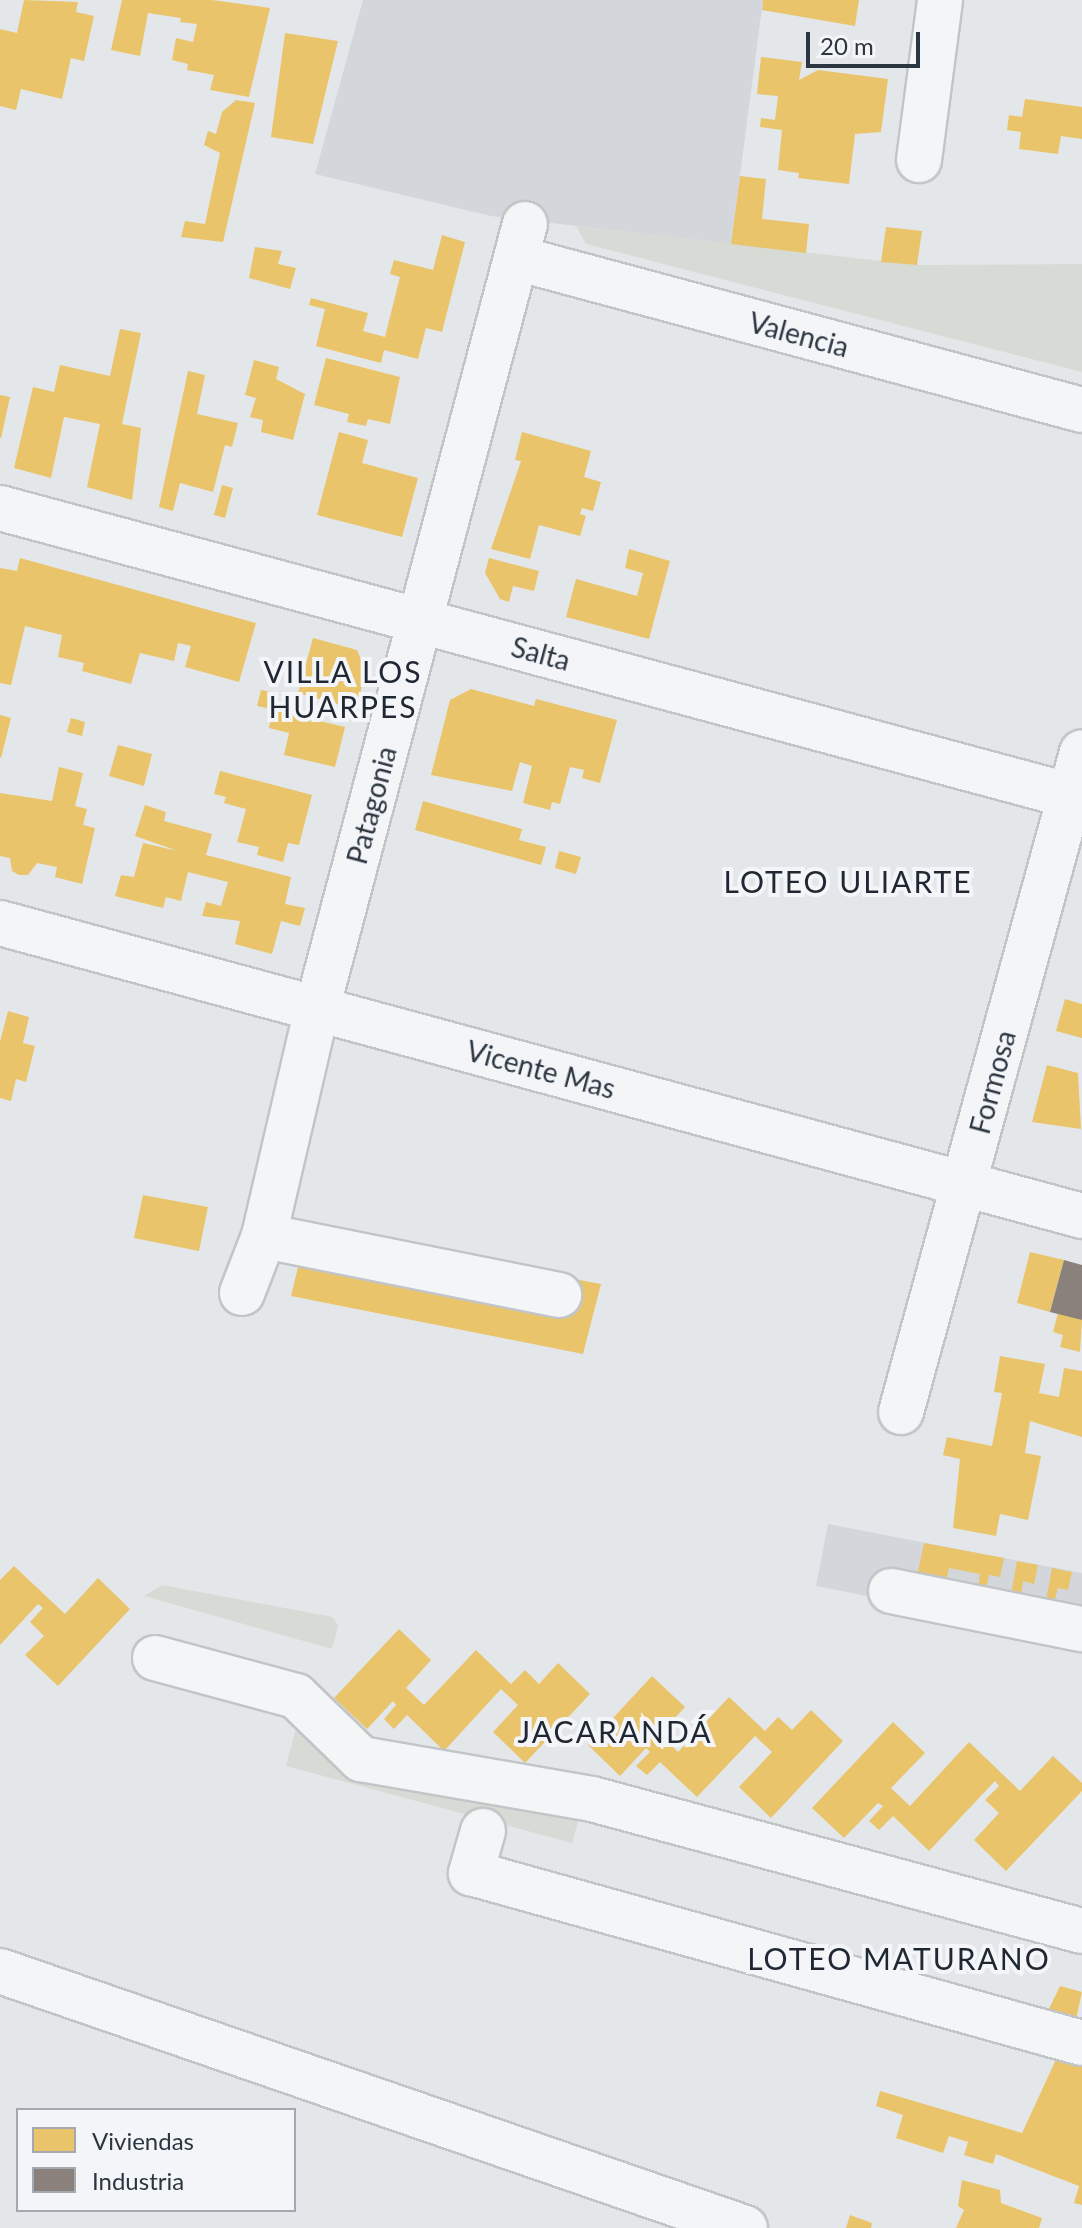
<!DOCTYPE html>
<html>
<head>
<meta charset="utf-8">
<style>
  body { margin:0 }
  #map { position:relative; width:1082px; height:2228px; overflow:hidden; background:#e4e7e9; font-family:Lato,sans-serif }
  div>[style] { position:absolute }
  .built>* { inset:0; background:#d3d7dc }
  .green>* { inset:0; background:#d6dcd5 }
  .homes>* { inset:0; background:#e9c46a }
  .industry>* { inset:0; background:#8a817c }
  .roads { filter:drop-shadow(2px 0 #c2c5c7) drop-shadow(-2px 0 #c2c5c7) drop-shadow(0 2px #c2c5c7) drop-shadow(0 -2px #c2c5c7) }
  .minor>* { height:44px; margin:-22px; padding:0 22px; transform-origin:22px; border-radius:22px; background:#f4f5f6 }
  span { translate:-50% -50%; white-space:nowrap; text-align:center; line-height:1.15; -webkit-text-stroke:8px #f3f5f8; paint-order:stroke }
  .street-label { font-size:28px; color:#2c3641 }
  .neighbourhood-label { font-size:30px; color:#1e2732; letter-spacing:2px }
  .legend { position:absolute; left:16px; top:2108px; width:280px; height:104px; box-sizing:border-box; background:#f3f5f8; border:2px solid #a3a9af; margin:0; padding:10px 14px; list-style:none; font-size:24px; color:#2c3641 }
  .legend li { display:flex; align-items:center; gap:16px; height:40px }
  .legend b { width:40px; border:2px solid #a3a9af }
  .scale { position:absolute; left:806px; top:32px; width:114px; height:36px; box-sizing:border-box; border:4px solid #2c3641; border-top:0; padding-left:10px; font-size:24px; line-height:28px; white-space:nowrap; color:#2c3641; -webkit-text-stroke:6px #f3f5f8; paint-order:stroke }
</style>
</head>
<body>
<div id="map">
  <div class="built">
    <i style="clip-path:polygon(363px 0,763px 0,731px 244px,491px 216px,315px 174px)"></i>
    <i style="clip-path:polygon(828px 1524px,1082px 1573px,1082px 1638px,816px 1586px)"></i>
  </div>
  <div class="green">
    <i style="clip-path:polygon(576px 226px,917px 265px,1082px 264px,1082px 372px,586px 244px)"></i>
    <i style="clip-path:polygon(162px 1585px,333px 1617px,338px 1626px,332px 1649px,144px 1596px)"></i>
    <i style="clip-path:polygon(297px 1724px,580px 1815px,572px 1843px,286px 1766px)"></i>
  </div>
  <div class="homes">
    <i style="clip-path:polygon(24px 0,78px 2px,76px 12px,94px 16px,84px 61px,71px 58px,62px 99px,21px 89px,16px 110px,0 106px,0 29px,17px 33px)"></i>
    <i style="clip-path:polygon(122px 0,212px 0,270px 8px,249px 97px,210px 90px,214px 75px,187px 70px,188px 64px,172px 60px,176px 38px,193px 42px,197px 24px,180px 22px,181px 18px,148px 13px,140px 56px,111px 50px)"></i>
    <i style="clip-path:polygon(763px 0,859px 0,855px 26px,762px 10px)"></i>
    <i style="clip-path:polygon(285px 33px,338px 41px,313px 144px,271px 137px)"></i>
    <i style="clip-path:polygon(761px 57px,802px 62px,799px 80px,818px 70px,888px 79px,881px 132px,855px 134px,849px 184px,798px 178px,799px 173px,778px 170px,782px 130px,760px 127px,761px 118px,775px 120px,778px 96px,757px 94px)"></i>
    <i style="clip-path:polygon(1025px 99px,1082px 107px,1082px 139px,1061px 136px,1058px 154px,1019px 149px,1021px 132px,1007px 130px,1009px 115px,1022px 117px)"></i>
    <i style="clip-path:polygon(236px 100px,255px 103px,223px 242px,181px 237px,185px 221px,205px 224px,220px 153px,204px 145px,208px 131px,216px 134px,222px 112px)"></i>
    <i style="clip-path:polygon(740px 176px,766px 179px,762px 219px,809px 224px,806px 253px,731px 244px)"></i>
    <i style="clip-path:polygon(886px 227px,922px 231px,917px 265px,881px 262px)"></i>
    <i style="clip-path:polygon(442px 235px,465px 242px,442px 332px,426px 328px,418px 359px,384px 350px,381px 363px,316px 346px,325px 309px,309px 305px,311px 298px,368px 313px,363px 331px,385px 337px,400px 277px,390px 274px,394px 260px,433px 270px)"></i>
    <i style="clip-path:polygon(255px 247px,282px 251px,278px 264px,296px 268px,290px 289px,249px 278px)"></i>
    <i style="clip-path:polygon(120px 329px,141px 333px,122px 424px,141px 428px,132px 500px,87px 487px,100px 424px,64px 417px,51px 478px,14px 468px,33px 387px,54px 392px,60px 365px,110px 376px)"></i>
    <i style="clip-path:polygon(326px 358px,400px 377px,390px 424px,368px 419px,366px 426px,347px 422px,349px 414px,314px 405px)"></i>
    <i style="clip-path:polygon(254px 360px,279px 367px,276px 379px,305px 394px,293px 440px,261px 432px,263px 420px,250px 417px,256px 398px,245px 395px)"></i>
    <i style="clip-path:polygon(188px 371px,205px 375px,197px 414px,238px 423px,232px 447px,225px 445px,213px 492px,180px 483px,173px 511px,159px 507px)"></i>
    <i style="clip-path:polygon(0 395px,10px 397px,1px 438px,0 438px)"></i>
    <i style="clip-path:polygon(339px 432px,368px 440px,362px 463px,418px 478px,402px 537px,317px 515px)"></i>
    <i style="clip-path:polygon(522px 432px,591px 451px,584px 477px,601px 482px,593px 511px,582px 508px,580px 514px,586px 516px,580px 536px,539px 525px,530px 559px,491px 549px,521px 461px,515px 460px)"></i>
    <i style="clip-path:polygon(222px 485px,233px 488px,225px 518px,214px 515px)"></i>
    <i style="clip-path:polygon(629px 549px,670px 561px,649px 639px,566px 617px,576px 579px,637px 596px,643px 573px,625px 568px)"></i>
    <i style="clip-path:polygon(20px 558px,256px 623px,239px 682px,185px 667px,191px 646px,178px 643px,174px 661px,140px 653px,131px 684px,82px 671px,84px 663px,58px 657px,62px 635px,25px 626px,11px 685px,0 683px,0 568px,17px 571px)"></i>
    <i style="clip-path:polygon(489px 558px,539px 571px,534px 591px,513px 586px,509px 602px,500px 599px,485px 573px)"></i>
    <i style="clip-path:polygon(313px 638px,357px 650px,366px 671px,356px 709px,298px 693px)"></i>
    <i style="clip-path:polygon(471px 689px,534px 706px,536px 699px,617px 720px,600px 783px,582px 778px,584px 770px,570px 767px,560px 804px,552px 802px,550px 810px,523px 803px,532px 766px,520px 762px,512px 791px,431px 775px,450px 700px)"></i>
    <i style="clip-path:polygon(261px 690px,276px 693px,272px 709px,257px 706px)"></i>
    <i style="clip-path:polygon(273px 710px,345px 727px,335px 767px,284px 755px,289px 733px,269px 728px)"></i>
    <i style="clip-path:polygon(0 715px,11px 718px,1px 758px,0 757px)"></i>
    <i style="clip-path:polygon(71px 718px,85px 722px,82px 736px,67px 732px)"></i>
    <i style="clip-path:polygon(118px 745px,152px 754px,144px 786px,109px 776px)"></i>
    <i style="clip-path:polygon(59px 767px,83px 773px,75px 806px,87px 809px,83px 825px,95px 828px,82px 884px,55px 877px,57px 867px,37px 863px,28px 875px,19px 875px,12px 871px,10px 858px,0 856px,0 793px,52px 801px)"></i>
    <i style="clip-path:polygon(220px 771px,312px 795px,299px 845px,288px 843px,283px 862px,257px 855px,259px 847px,237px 842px,246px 809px,224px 803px,226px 797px,214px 794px)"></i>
    <i style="clip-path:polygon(423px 801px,522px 829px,519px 840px,546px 847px,541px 865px,415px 830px)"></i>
    <i style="clip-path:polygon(145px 805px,166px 812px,164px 821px,212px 834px,206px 855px,291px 877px,285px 904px,305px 908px,300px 926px,281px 921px,272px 954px,235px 944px,240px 921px,202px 916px,206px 902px,221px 906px,228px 882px,188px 872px,181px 901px,166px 897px,163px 908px,115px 896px,121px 875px,134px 877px,143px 843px,178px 851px,135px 836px)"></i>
    <i style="clip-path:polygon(559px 851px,581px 857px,576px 874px,555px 868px)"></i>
    <i style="clip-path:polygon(1065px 999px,1082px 1004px,1082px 1038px,1056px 1031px)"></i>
    <i style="clip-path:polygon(8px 1011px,29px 1017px,23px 1043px,35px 1046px,26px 1082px,16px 1079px,11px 1101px,0 1098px,0 1042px)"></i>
    <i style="clip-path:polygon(1047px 1065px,1078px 1073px,1081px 1129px,1032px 1122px)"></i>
    <i style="clip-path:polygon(143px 1195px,208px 1207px,199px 1251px,134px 1238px)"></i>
    <i style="clip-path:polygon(1030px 1252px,1064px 1260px,1050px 1312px,1017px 1303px)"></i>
    <i style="clip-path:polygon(299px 1263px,569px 1307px,574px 1279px,601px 1284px,583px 1354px,291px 1296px)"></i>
    <i style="clip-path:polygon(1058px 1313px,1082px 1320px,1080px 1352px,1060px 1347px,1063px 1335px,1053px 1332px)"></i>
    <i style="clip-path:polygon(1000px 1356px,1045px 1364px,1039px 1393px,1059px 1397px,1064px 1368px,1082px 1371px,1082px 1437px,1030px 1421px,1025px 1453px,1041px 1456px,1028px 1520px,1000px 1514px,996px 1536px,953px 1528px,960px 1459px,943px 1455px,947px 1437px,992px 1446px,1002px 1393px,994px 1392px)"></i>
    <i style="clip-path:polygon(924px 1543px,1004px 1558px,1000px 1577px,989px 1575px,986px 1589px,978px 1587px,980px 1574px,949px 1568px,946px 1582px,917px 1576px)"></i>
    <i style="clip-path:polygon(1017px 1561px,1038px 1565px,1034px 1584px,1023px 1581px,1021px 1596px,1011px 1594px)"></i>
    <i style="clip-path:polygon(14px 1566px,65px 1614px,98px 1578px,130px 1609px,58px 1686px,25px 1655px,44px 1636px,30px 1622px,43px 1608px,38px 1604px,0 1645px,0 1580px)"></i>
    <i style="clip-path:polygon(1052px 1568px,1072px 1572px,1068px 1590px,1058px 1588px,1054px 1602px,1046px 1600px)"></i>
    <i style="clip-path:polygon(399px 1629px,431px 1660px,406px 1688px,424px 1705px,476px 1650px,511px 1684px,525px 1670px,539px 1684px,558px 1663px,590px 1694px,525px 1763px,493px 1732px,518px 1705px,501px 1689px,444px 1751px,407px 1715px,394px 1729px,384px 1719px,396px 1705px,393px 1701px,367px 1729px,334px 1698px)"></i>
    <i style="clip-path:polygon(652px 1676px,685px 1707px,660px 1734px,678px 1752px,729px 1697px,765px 1731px,778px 1717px,792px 1730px,811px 1710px,843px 1741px,771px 1818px,739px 1787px,772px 1752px,755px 1736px,697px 1797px,660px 1762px,647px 1775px,636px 1766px,650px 1752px,646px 1748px,620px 1776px,588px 1745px)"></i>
    <i style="clip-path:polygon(893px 1722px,925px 1753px,891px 1788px,910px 1806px,969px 1742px,1020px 1791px,1053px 1756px,1082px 1783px,1082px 1791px,1006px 1871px,974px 1840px,999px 1813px,985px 1800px,999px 1786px,995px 1781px,929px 1851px,893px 1816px,879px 1830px,869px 1821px,883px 1806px,878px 1803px,844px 1838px,812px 1808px)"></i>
    <i style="clip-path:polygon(1060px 1986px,1082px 1992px,1076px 2019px,1048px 2011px)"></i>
    <i style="clip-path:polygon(1059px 2053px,1082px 2060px,1082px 2205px,1074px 2203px,1079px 2186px,996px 2154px,993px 2164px,964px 2155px,968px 2142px,949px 2136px,943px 2153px,896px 2138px,903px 2115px,876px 2106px,880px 2091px,1022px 2133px)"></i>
    <i style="clip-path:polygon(962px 2180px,1000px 2190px,1001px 2203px,1042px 2218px,1039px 2228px,956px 2228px,964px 2210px,958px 2206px)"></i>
    <i style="clip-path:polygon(850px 2215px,872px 2223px,871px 2228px,846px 2228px)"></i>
  </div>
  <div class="industry">
    <i style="clip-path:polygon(1064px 1260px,1082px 1265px,1082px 1320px,1050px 1312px)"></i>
  </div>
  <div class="roads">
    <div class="minor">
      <i style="left:919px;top:160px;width:161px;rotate:-82.5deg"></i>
      <i style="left:516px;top:258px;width:586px;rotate:15.03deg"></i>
      <i style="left:0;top:508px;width:1120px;rotate:15.05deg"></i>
      <i style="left:0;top:923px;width:1121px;rotate:15.15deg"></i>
      <i style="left:264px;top:1236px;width:301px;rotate:11.3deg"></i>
      <i style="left:242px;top:1293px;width:61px;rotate:-68.9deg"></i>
      <i style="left:264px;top:1236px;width:233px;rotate:-76.9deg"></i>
      <i style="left:317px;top:1009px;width:812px;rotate:-75.16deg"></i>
      <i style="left:901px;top:1412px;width:684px;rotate:-74.66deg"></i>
      <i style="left:891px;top:1591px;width:195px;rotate:11.3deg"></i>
      <i style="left:155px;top:1658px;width:146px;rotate:15.1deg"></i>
      <i style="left:296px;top:1696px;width:91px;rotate:44.1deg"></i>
      <i style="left:361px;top:1759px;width:234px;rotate:9.8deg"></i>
      <i style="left:592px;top:1799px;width:507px;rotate:15.08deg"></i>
      <i style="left:483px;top:1831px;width:44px;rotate:105.9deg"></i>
      <i style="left:471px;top:1873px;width:634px;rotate:15.55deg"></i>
      <i style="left:0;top:1971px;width:788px;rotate:19.03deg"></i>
    </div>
  </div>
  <div class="street-label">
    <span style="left:799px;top:334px;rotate:15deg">Valencia</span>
    <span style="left:541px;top:653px;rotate:15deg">Salta</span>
    <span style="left:371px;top:805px;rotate:-75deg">Patagonia</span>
    <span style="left:541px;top:1069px;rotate:15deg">Vicente Mas</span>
    <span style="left:992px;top:1082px;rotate:-75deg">Formosa</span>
  </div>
  <div class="neighbourhood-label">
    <span style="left:343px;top:688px">VILLA LOS<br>HUARPES</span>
    <span style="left:848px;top:881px">LOTEO ULIARTE</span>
    <span style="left:615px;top:1731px">JACARANDÁ</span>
    <span style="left:899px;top:1958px">LOTEO MATURANO</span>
  </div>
  <ul class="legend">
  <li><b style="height:22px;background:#e9c46a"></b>Viviendas</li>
  <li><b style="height:22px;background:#8a817c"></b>Industria</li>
  </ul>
  <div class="scale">20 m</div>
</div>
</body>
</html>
